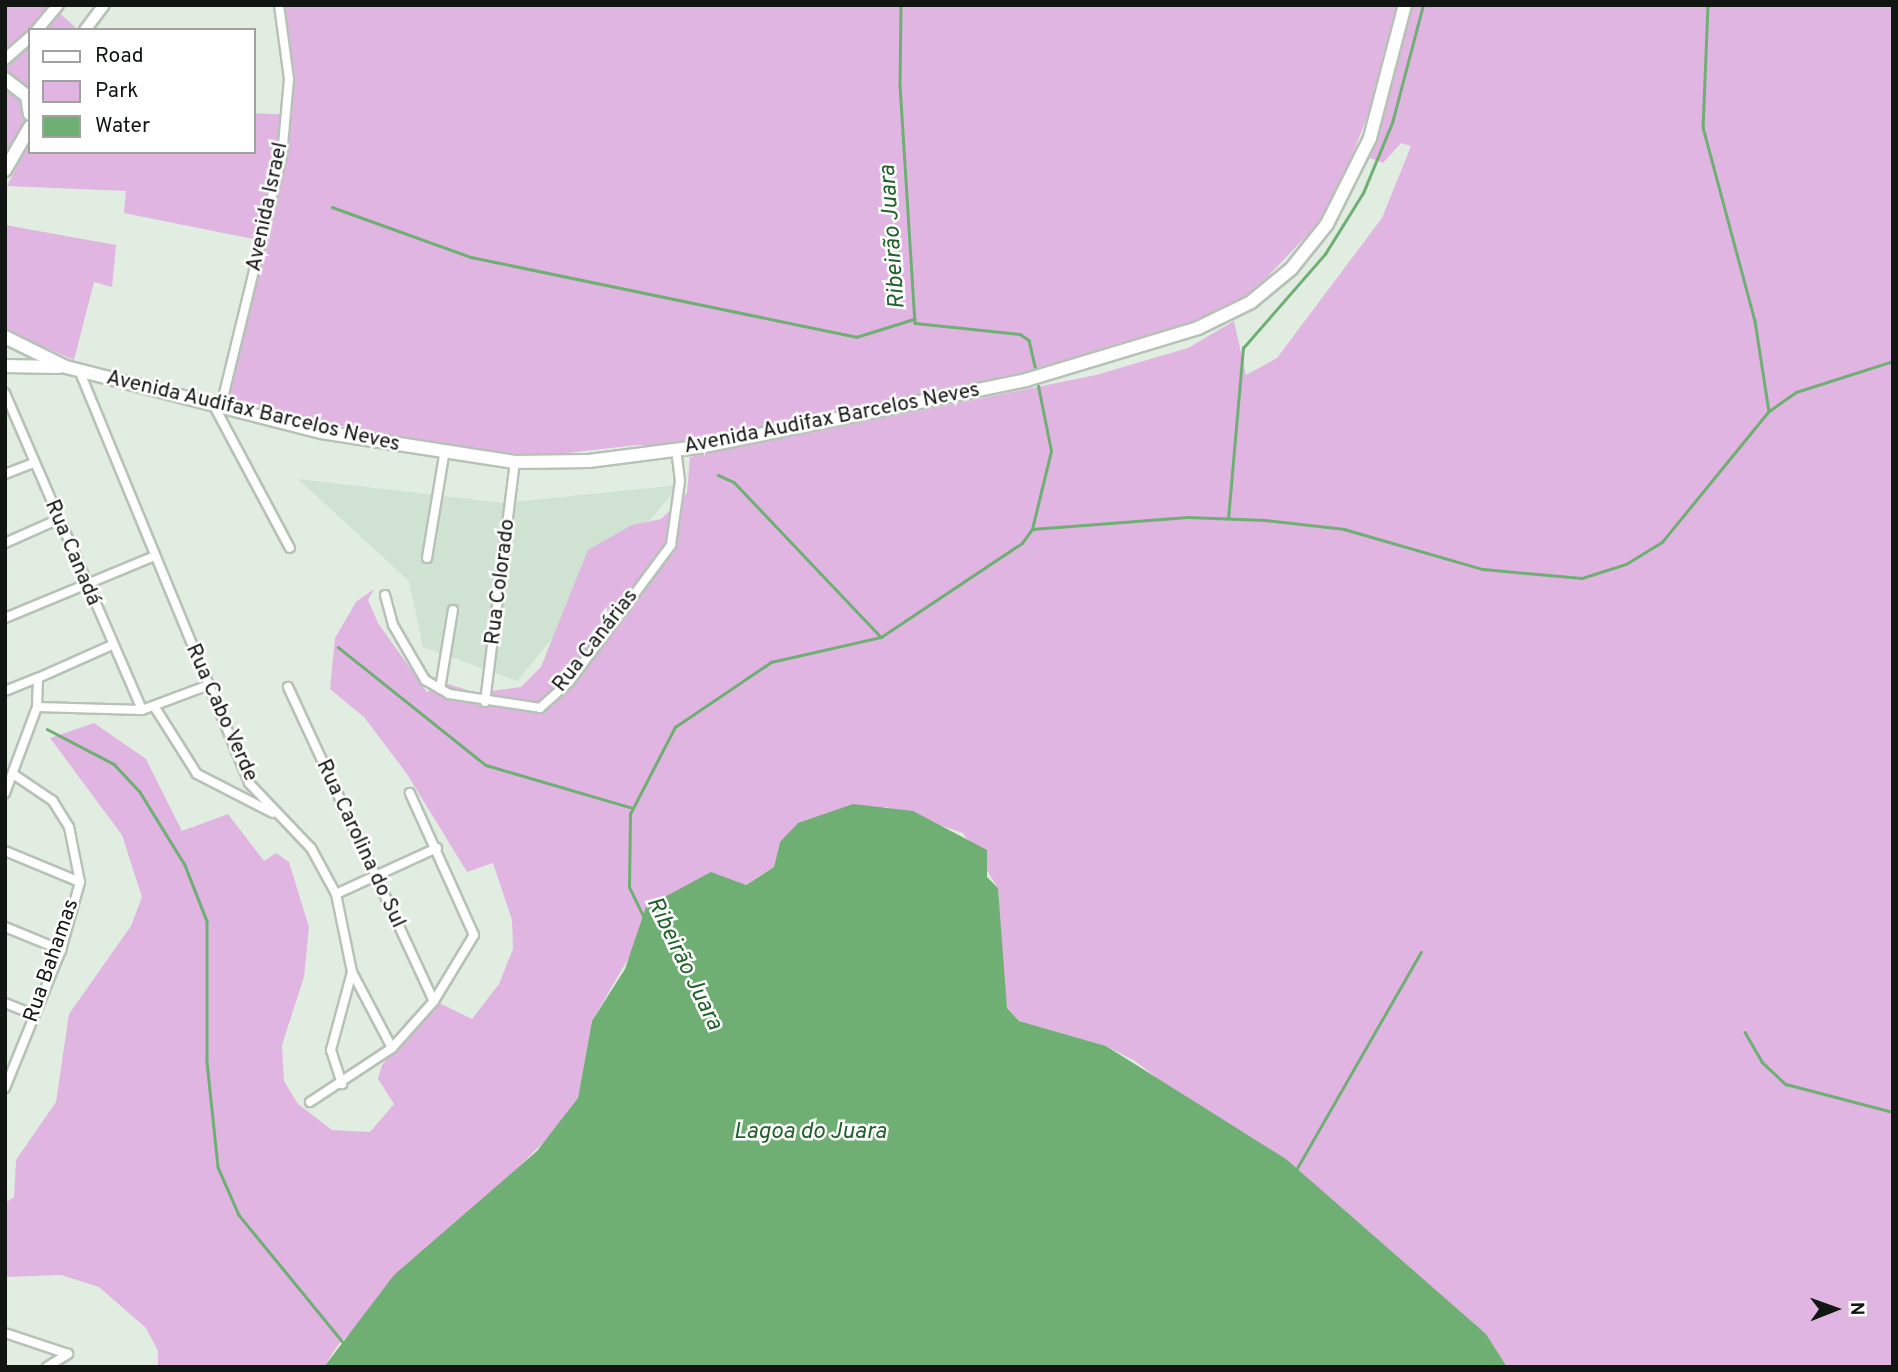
<!DOCTYPE html>
<html>
<head>
<meta charset="utf-8">
<style>
  body { margin:0 }
  #map { position:relative; width:1898px; height:1372px; overflow:hidden; background:#e1ede1; font-family:Overpass,sans-serif }
  div>[style] { position:absolute }
  .built>* { inset:0; background:#d0e2d1 }
  .green>* { inset:0; background:#e0b5e1 }
  .water>* { inset:0; background:#6faf74 }
  .stream>* { height:2.5px; margin:-1.25px; padding:0 1.25px; transform-origin:1.25px; border-radius:1.25px; background:#6faf74 }
  .roads { filter:drop-shadow(2px 0 #b7c2b7) drop-shadow(-2px 0 #b7c2b7) drop-shadow(0 2px #b7c2b7) drop-shadow(0 -2px #b7c2b7) }
  .minor>* { height:8px; margin:-4px; padding:0 4px; transform-origin:4px; border-radius:4px; background:#fff }
  .tertiary>* { height:10px; margin:-5px; padding:0 5px; transform-origin:5px; border-radius:5px; background:#fff }
  .secondary>* { height:12px; margin:-6px; padding:0 6px; transform-origin:6px; border-radius:6px; background:#fff }
  span { translate:-50% -50%; white-space:nowrap; text-align:center; line-height:1.15; -webkit-text-stroke:5px #fff; paint-order:stroke }
  .street-label { font-size:21px; color:#121612 }
  .water-label { font-size:23px; color:#206129; font-style:italic }
  .frame { position:absolute; inset:0; border:7px solid #121612; pointer-events:none }
  .legend { position:absolute; left:28px; top:28px; width:228px; height:126px; box-sizing:border-box; background:#fff; border:2px solid #a0a2a0; margin:0; padding:9px 12px; list-style:none; font-size:21px; color:#121612 }
  .legend li { display:flex; align-items:center; gap:14px; height:35px }
  .legend b { width:35px; border:2px solid #a0a2a0 }
  .north { position:absolute; left:1800px; top:1274px; width:70px; height:70px; -webkit-text-stroke:5px #fff; paint-order:stroke; rotate:89deg; font-size:19px; font-weight:700; line-height:28px; text-align:center; color:#121612 }
  .north::after { content:''; display:block; margin:auto; width:24px; height:32px; background:#121612; clip-path:polygon(50% 0,100% 100%,50% 72%,0 100%) }
</style>
</head>
<body>
<div id="map">
  <div class="built">
    <i style="clip-path:polygon(298px 479px,504px 503px,679px 485px,517px 681px,423px 647px,409px 581px)"></i>
  </div>
  <div class="green">
    <i style="clip-path:polygon(5px 5px,51px 5px,76px 28px,30px 30px,30px 111px,5px 158px)"></i>
    <i style="clip-path:polygon(282px 5px,1398px 5px,1366px 120px,1330px 211px,1251px 294px,1183px 335px,1092px 361px,738px 431px,705px 446px,637px 445px,541px 456px,428px 446px,226px 399px,268px 242px,124px 213px,126px 191px,7px 186px,30px 141px,30px 152px,254px 152px,254px 113px,292px 115px,295px 79px)"></i>
    <i style="clip-path:polygon(1413px 5px,1893px 5px,1893px 1367px,1507px 1367px,1486px 1334px,1135px 1061px,1106px 1046px,1019px 1021px,1007px 1008px,1004px 987px,998px 888px,963px 833px,886px 807px,780px 842px,774px 867px,628px 959px,592px 1021px,578px 1098px,551px 1135px,338px 1345px,324px 1367px,158px 1367px,158px 1351px,146px 1328px,99px 1287px,61px 1275px,5px 1277px,5px 1203px,14px 1197px,16px 1160px,56px 1102px,69px 1014px,131px 926px,142px 897px,122px 835px,50px 738px,94px 723px,146px 759px,182px 831px,228px 814px,264px 861px,276px 853px,289px 862px,309px 927px,304px 977px,282px 1045px,284px 1081px,298px 1104px,332px 1130px,370px 1132px,394px 1104px,378px 1079px,382px 1065px,435px 1001px,472px 1019px,499px 984px,513px 949px,512px 920px,493px 863px,467px 872px,407px 774px,364px 717px,330px 689px,335px 638px,356px 602px,374px 589px,368px 600px,378px 623px,427px 692px,448px 684px,477px 693px,521px 687px,541px 667px,588px 550px,632px 525px,661px 519px,676px 505px,687px 493px,690px 457px,1096px 375px,1188px 348px,1234px 321px,1246px 375px,1277px 358px,1382px 218px,1411px 146px,1401px 143px,1383px 163px,1370px 158px)"></i>
    <i style="clip-path:polygon(5px 225px,116px 245px,112px 287px,94px 282px,74px 360px,5px 330px)"></i>
  </div>
  <div class="water">
    <i style="clip-path:polygon(853px 804px,913px 811px,987px 850px,987px 877px,998px 888px,1007px 1008px,1019px 1021px,1106px 1046px,1286px 1159px,1486px 1334px,1507px 1367px,324px 1367px,394px 1275px,537px 1151px,578px 1098px,592px 1021px,625px 969px,646px 907px,711px 872px,746px 885px,774px 867px,780px 842px,798px 823px)"></i>
  </div>
  <div class="stream">
    <i style="left:901px;top:5px;width:80px;rotate:90.7deg"></i>
    <i style="left:900px;top:85px;width:238px;rotate:86.4deg"></i>
    <i style="left:915px;top:323px;width:106px;rotate:6deg"></i>
    <i style="left:1020px;top:334px;width:11px;rotate:34deg"></i>
    <i style="left:1029px;top:340px;width:28px;rotate:77deg"></i>
    <i style="left:1708px;top:5px;width:122px;rotate:92.3deg"></i>
    <i style="left:1703px;top:127px;width:201px;rotate:75deg"></i>
    <i style="left:1755px;top:321px;width:91px;rotate:81.2deg"></i>
    <i style="left:332px;top:207px;width:148px;rotate:19.8deg"></i>
    <i style="left:471px;top:257px;width:393px;rotate:11.7deg"></i>
    <i style="left:856px;top:337px;width:61px;rotate:-17.2deg"></i>
    <i style="left:718px;top:475px;width:17px;rotate:24deg"></i>
    <i style="left:734px;top:482px;width:214px;rotate:46.5deg"></i>
    <i style="left:1228px;top:519px;width:172px;rotate:-85deg"></i>
    <i style="left:1243px;top:348px;width:125px;rotate:-48.9deg"></i>
    <i style="left:1325px;top:254px;width:72px;rotate:-58.1deg"></i>
    <i style="left:1363px;top:193px;width:76px;rotate:-67.5deg"></i>
    <i style="left:1392px;top:123px;width:122px;rotate:-75.3deg"></i>
    <i style="left:1032px;top:529px;width:156px;rotate:-4.4deg"></i>
    <i style="left:1188px;top:517px;width:77px;rotate:2.2deg"></i>
    <i style="left:1265px;top:520px;width:80px;rotate:6.5deg"></i>
    <i style="left:1344px;top:529px;width:145px;rotate:16.1deg"></i>
    <i style="left:1483px;top:569px;width:99px;rotate:5.2deg"></i>
    <i style="left:1582px;top:578px;width:46px;rotate:-17.7deg"></i>
    <i style="left:1626px;top:564px;width:42px;rotate:-31.4deg"></i>
    <i style="left:1662px;top:542px;width:169px;rotate:-50.8deg"></i>
    <i style="left:1769px;top:411px;width:33px;rotate:-35deg"></i>
    <i style="left:1796px;top:392px;width:102px;rotate:-17.7deg"></i>
    <i style="left:338px;top:647px;width:189px;rotate:38.6deg"></i>
    <i style="left:486px;top:765px;width:153px;rotate:16.3deg"></i>
    <i style="left:47px;top:729px;width:76px;rotate:27.6deg"></i>
    <i style="left:114px;top:764px;width:38px;rotate:47deg"></i>
    <i style="left:140px;top:792px;width:86px;rotate:58.3deg"></i>
    <i style="left:185px;top:865px;width:60px;rotate:68.6deg"></i>
    <i style="left:207px;top:921px;width:141px;rotate:90deg"></i>
    <i style="left:207px;top:1062px;width:106px;rotate:84deg"></i>
    <i style="left:218px;top:1167px;width:52px;rotate:66.4deg"></i>
    <i style="left:239px;top:1215px;width:164px;rotate:50.7deg"></i>
    <i style="left:644px;top:918px;width:34px;rotate:-116deg"></i>
    <i style="left:629px;top:887px;width:73px;rotate:-89.2deg"></i>
    <i style="left:630px;top:814px;width:98px;rotate:-62.7deg"></i>
    <i style="left:675px;top:727px;width:116px;rotate:-34.1deg"></i>
    <i style="left:771px;top:662px;width:113px;rotate:-12.8deg"></i>
    <i style="left:881px;top:637px;width:169px;rotate:-33.7deg"></i>
    <i style="left:1022px;top:543px;width:17px;rotate:-54deg"></i>
    <i style="left:1032px;top:529px;width:80px;rotate:-76.3deg"></i>
    <i style="left:1051px;top:451px;width:66px;rotate:-101.3deg"></i>
    <i style="left:1745px;top:1032px;width:34px;rotate:60deg"></i>
    <i style="left:1762px;top:1062px;width:33px;rotate:43deg"></i>
    <i style="left:1786px;top:1084px;width:111px;rotate:14.7deg"></i>
    <i style="left:1296px;top:1170px;width:251px;rotate:-60.2deg"></i>
  </div>
  <div class="roads">
    <div class="minor">
      <i style="left:79px;top:370px;width:447px;rotate:67.6deg"></i>
      <i style="left:249px;top:783px;width:90px;rotate:46.4deg"></i>
      <i style="left:311px;top:848px;width:52px;rotate:61.5deg"></i>
      <i style="left:336px;top:894px;width:80px;rotate:78.4deg"></i>
      <i style="left:352px;top:972px;width:81px;rotate:105.1deg"></i>
      <i style="left:331px;top:1050px;width:36px;rotate:72deg"></i>
      <i style="left:5px;top:393px;width:345px;rotate:66.6deg"></i>
      <i style="left:213px;top:404px;width:163px;rotate:61.9deg"></i>
      <i style="left:221px;top:406px;width:257px;rotate:-76.3deg"></i>
      <i style="left:282px;top:156px;width:77px;rotate:-84.8deg"></i>
      <i style="left:289px;top:79px;width:75px;rotate:-97.7deg"></i>
      <i style="left:5px;top:474px;width:31px;rotate:-21deg"></i>
      <i style="left:5px;top:543px;width:57px;rotate:-23.9deg"></i>
      <i style="left:427px;top:558px;width:104px;rotate:-80.6deg"></i>
      <i style="left:385px;top:595px;width:31px;rotate:75deg"></i>
      <i style="left:393px;top:625px;width:64px;rotate:59.8deg"></i>
      <i style="left:425px;top:680px;width:28px;rotate:30deg"></i>
      <i style="left:449px;top:694px;width:92px;rotate:8.7deg"></i>
      <i style="left:540px;top:708px;width:39px;rotate:-42deg"></i>
      <i style="left:569px;top:682px;width:171px;rotate:-53.3deg"></i>
      <i style="left:671px;top:545px;width:65px;rotate:-82deg"></i>
      <i style="left:680px;top:481px;width:31px;rotate:-97deg"></i>
      <i style="left:5px;top:618px;width:159px;rotate:-22.5deg"></i>
      <i style="left:288px;top:687px;width:346px;rotate:65.1deg"></i>
      <i style="left:440px;top:689px;width:80px;rotate:-80.7deg"></i>
      <i style="left:5px;top:691px;width:35px;rotate:-22deg"></i>
      <i style="left:485px;top:702px;width:242px;rotate:-82.9deg"></i>
      <i style="left:154px;top:706px;width:80px;rotate:57.7deg"></i>
      <i style="left:197px;top:774px;width:85px;rotate:27.2deg"></i>
      <i style="left:37px;top:707px;width:105px;rotate:1.6deg"></i>
      <i style="left:142px;top:710px;width:72px;rotate:-20.5deg"></i>
      <i style="left:5px;top:793px;width:92px;rotate:-69.6deg"></i>
      <i style="left:37px;top:707px;width:29px;rotate:-88deg"></i>
      <i style="left:38px;top:678px;width:81px;rotate:-24deg"></i>
      <i style="left:5px;top:851px;width:81px;rotate:22.5deg"></i>
      <i style="left:336px;top:894px;width:111px;rotate:-24.5deg"></i>
      <i style="left:5px;top:927px;width:61px;rotate:22.3deg"></i>
      <i style="left:352px;top:972px;width:86px;rotate:62.2deg"></i>
      <i style="left:5px;top:1003px;width:31px;rotate:22deg"></i>
      <i style="left:5px;top:1088px;width:149px;rotate:-67.9deg"></i>
      <i style="left:61px;top:950px;width:71px;rotate:-74.4deg"></i>
      <i style="left:80px;top:882px;width:56px;rotate:-101.3deg"></i>
      <i style="left:69px;top:827px;width:31px;rotate:-122deg"></i>
      <i style="left:53px;top:801px;width:48px;rotate:-146deg"></i>
      <i style="left:310px;top:1102px;width:98px;rotate:-33.4deg"></i>
      <i style="left:392px;top:1048px;width:63px;rotate:-48.2deg"></i>
      <i style="left:434px;top:1001px;width:77px;rotate:-58.8deg"></i>
      <i style="left:474px;top:935px;width:156px;rotate:-114.3deg"></i>
      <i style="left:5px;top:1333px;width:66px;rotate:18.4deg"></i>
      <i style="left:47px;top:1367px;width:25px;rotate:-32deg"></i>
    </div>
    <div class="tertiary">
      <i style="left:37px;top:30px;width:33px;rotate:-50deg"></i>
      <i style="left:85px;top:30px;width:31px;rotate:-53deg"></i>
      <i style="left:5px;top:59px;width:33px;rotate:-41deg"></i>
    </div>
    <div class="secondary">
      <i style="left:5px;top:79px;width:28px;rotate:38deg"></i>
      <i style="left:27px;top:96px;width:18px;rotate:81deg"></i>
      <i style="left:5px;top:170px;width:50px;rotate:-59.8deg"></i>
      <i style="left:5px;top:337px;width:68px;rotate:26.2deg"></i>
      <i style="left:66px;top:367px;width:263px;rotate:14.3deg"></i>
      <i style="left:321px;top:432px;width:196px;rotate:8.8deg"></i>
      <i style="left:515px;top:462px;width:74px;rotate:-0.8deg"></i>
      <i style="left:589px;top:461px;width:117px;rotate:-7.4deg"></i>
      <i style="left:705px;top:446px;width:328px;rotate:-11.6deg"></i>
      <i style="left:1026px;top:380px;width:180px;rotate:-16.8deg"></i>
      <i style="left:1198px;top:328px;width:59px;rotate:-26.1deg"></i>
      <i style="left:1251px;top:302px;width:52px;rotate:-39.5deg"></i>
      <i style="left:1291px;top:269px;width:58px;rotate:-51.3deg"></i>
      <i style="left:1327px;top:224px;width:96px;rotate:-63.4deg"></i>
      <i style="left:1370px;top:138px;width:138px;rotate:-75.3deg"></i>
      <i style="left:5px;top:366px;width:54px;rotate:1.1deg"></i>
    </div>
  </div>
  <div class="street-label">
    <span style="left:268px;top:207px;rotate:-78deg">Avenida Israel</span>
    <span style="left:253px;top:412px;rotate:13deg">Avenida Audifax Barcelos Neves</span>
    <span style="left:832px;top:419px;rotate:-11deg">Avenida Audifax Barcelos Neves</span>
    <span style="left:72px;top:553px;rotate:67deg">Rua Canadá</span>
    <span style="left:501px;top:582px;rotate:-83deg">Rua Colorado</span>
    <span style="left:596px;top:641px;rotate:-52deg">Rua Canárias</span>
    <span style="left:221px;top:713px;rotate:66deg">Rua Cabo Verde</span>
    <span style="left:360px;top:844px;rotate:65deg">Rua Carolina do Sul</span>
    <span style="left:52px;top:961px;rotate:-71deg">Rua Bahamas</span>
  </div>
  <div class="water-label">
    <span style="left:894px;top:237px;rotate:-94deg">Ribeirão Juara</span>
    <span style="left:683px;top:964px;rotate:64deg">Ribeirão Juara</span>
    <span style="left:810px;top:1133px">Lagoa do Juara</span>
  </div>
  <div class="frame"></div>
  <ul class="legend">
  <li><b style="height:9px;background:#fff"></b>Road</li>
  <li><b style="height:19px;background:#e0b5e1"></b>Park</li>
  <li><b style="height:19px;background:#6faf74"></b>Water</li>
  </ul>
  <div class="north">N</div>
</div>
</body>
</html>
